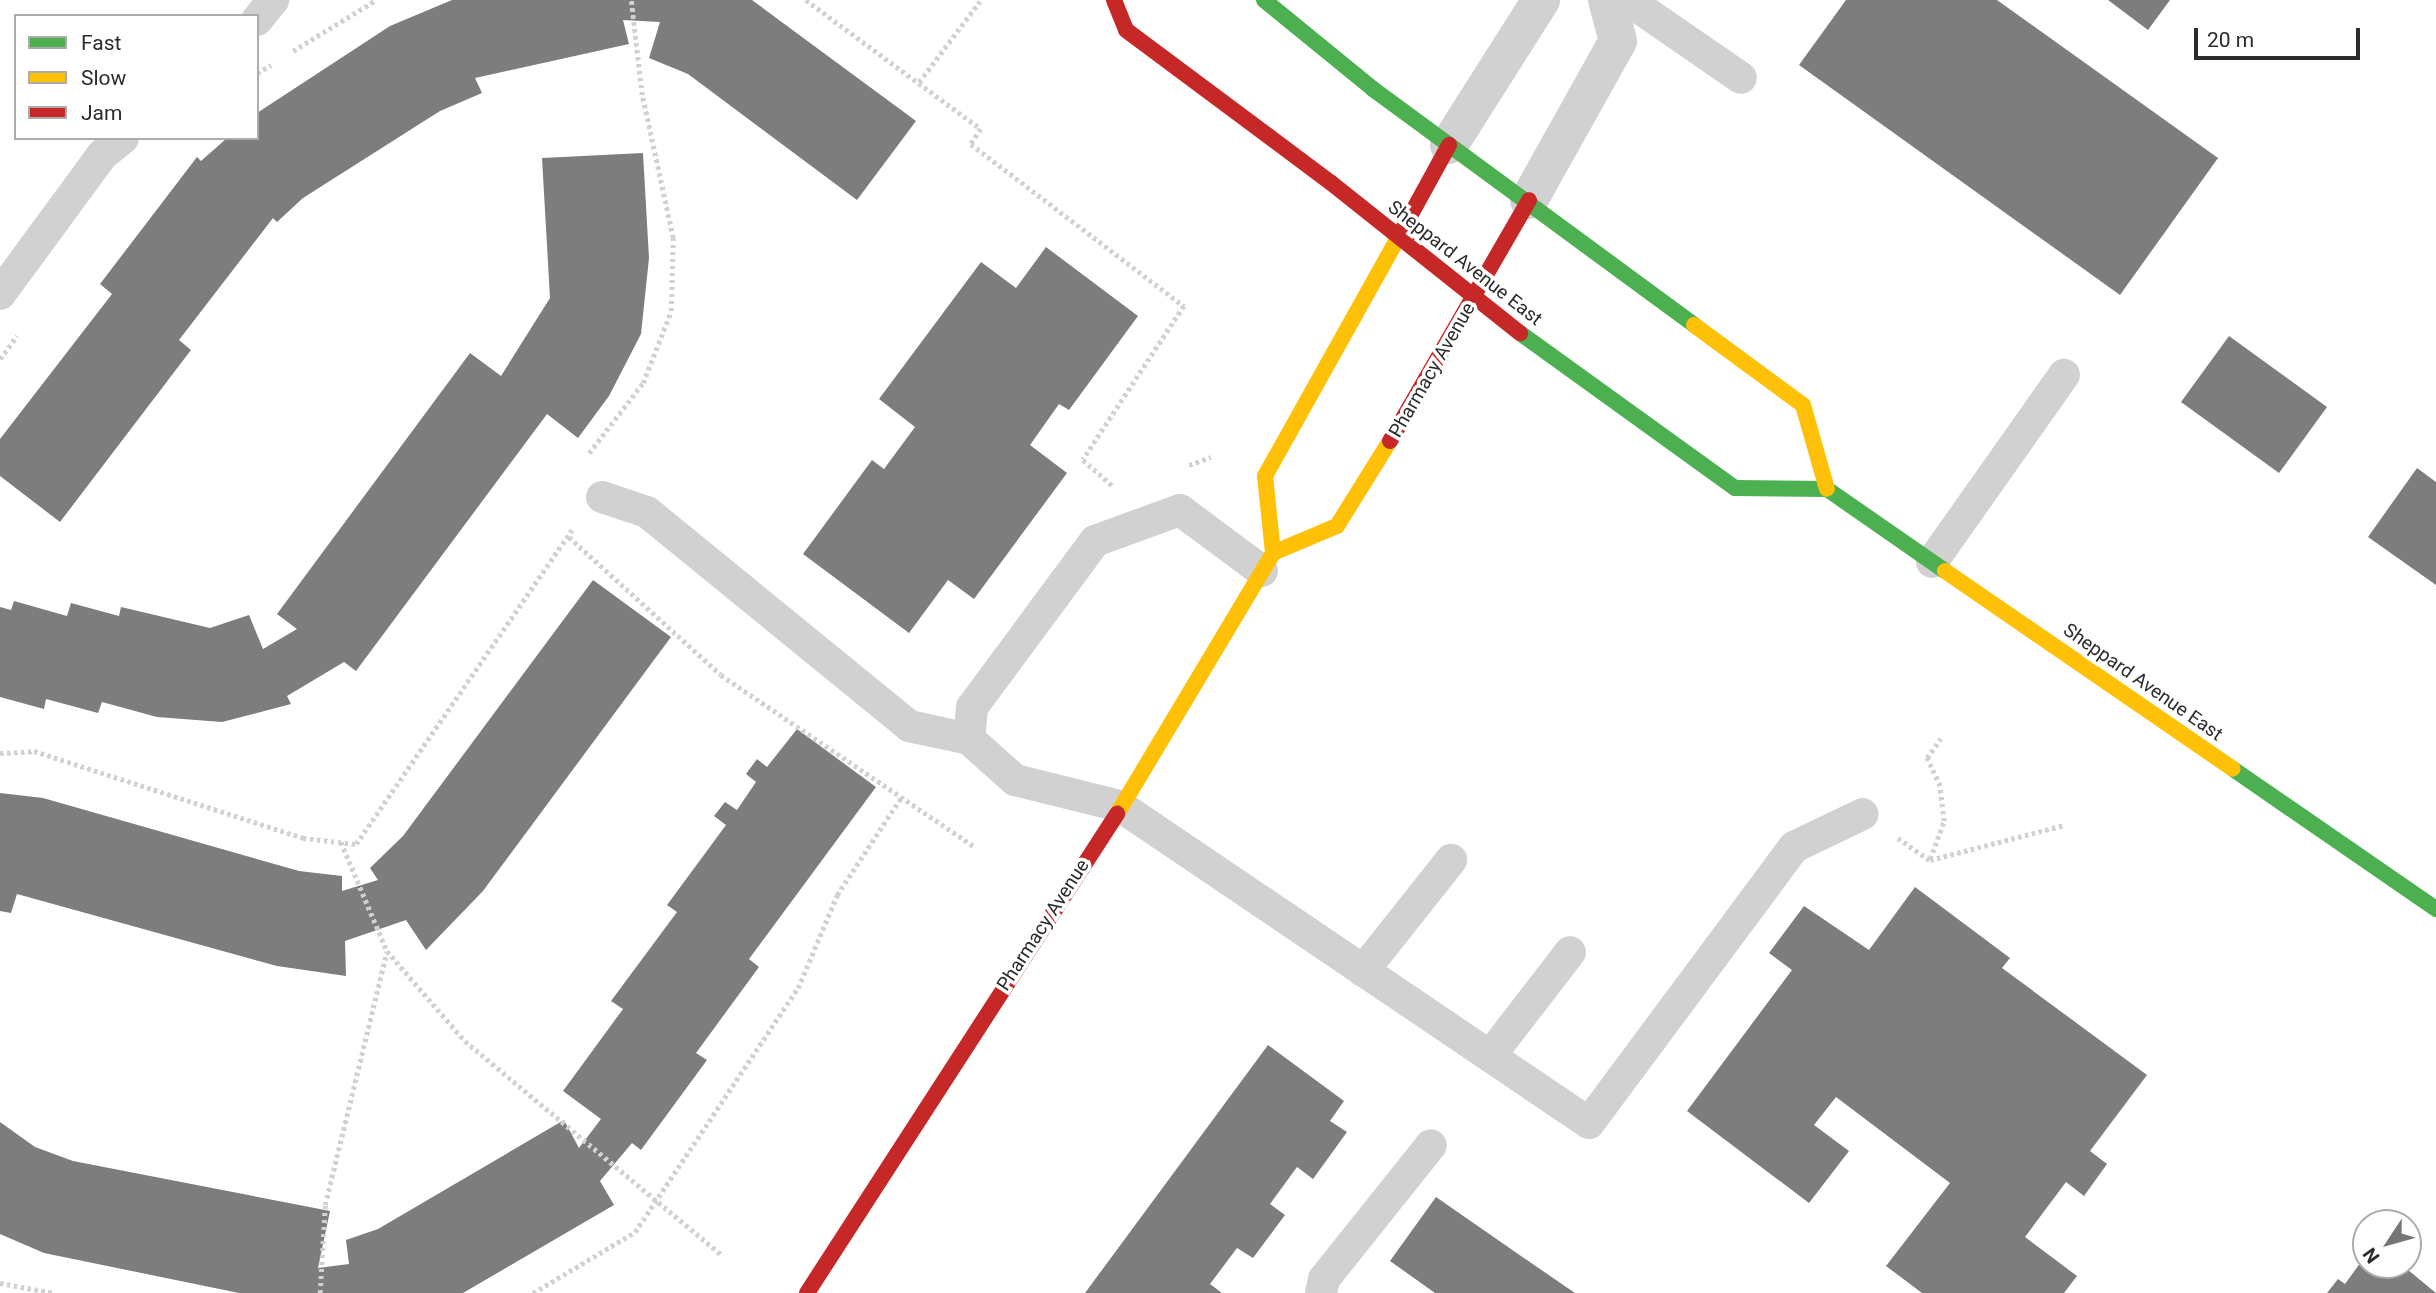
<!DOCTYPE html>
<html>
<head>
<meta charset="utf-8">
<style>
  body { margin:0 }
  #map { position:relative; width:2436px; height:1293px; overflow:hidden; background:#fff; font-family:Roboto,sans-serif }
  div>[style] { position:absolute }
  .building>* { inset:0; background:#7d7d7d }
  .path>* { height:4.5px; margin-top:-2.25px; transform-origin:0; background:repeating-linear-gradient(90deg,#d1d1d1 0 3.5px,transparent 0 7px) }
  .lane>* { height:32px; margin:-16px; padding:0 16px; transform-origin:16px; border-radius:16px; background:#d1d1d1 }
  .street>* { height:38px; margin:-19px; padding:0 19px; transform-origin:19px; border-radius:19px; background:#d1d1d1 }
  .fast>* { height:16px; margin:-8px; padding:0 8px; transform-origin:8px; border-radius:8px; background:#4caf50 }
  .slow>* { height:16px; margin:-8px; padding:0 8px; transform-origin:8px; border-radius:8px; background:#ffc107 }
  .jam>* { height:16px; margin:-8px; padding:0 8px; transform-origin:8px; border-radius:8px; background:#c62828 }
  span { translate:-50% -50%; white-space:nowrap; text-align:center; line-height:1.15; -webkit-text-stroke:7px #fff; paint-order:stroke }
  .street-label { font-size:19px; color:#2c2c2c }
  .legend { position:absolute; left:14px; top:14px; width:245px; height:126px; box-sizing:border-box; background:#fff; border:2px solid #ababab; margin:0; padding:9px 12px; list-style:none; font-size:21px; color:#2c2c2c }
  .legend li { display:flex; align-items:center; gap:14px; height:35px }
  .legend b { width:35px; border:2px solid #ababab }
  .north { position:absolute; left:2352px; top:1209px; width:70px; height:70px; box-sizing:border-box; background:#fff; border:2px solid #ababab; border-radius:50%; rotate:234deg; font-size:19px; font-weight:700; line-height:28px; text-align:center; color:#2c2c2c }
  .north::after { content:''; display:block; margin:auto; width:24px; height:32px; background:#767676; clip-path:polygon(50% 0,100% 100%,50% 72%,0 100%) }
  .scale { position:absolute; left:2194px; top:28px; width:166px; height:32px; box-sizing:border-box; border:4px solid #2c2c2c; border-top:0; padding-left:9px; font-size:21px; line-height:24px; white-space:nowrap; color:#2c2c2c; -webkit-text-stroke:5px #fff; paint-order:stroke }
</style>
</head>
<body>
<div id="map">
  <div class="building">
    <i style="clip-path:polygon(452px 0,752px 0,916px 121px,857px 200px,688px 74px,649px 58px,660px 22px,623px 20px,629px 44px,475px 78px,482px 93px,440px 111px,303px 198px,277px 222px,273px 218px,179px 340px,191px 350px,60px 522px,0 476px,0 439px,112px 294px,100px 284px,197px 157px,201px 161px,227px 138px,257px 138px,257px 113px,390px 26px)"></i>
    <i style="clip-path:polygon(1846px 0,1997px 0,2218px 158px,2120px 295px,1799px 65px)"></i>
    <i style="clip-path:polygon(2108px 0,2170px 0,2148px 30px)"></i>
    <i style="clip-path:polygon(643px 153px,649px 258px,641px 334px,609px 396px,578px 438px,547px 414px,356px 671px,344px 662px,287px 696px,291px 704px,222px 722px,157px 717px,102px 702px,98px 713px,46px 699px,44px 709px,0 697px,0 607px,11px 610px,14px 601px,67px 616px,71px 603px,119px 616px,121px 607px,210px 628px,249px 615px,263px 649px,297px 629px,277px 614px,470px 353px,501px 376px,550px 298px,542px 158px)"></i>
    <i style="clip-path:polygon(1046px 247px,1138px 316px,1069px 410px,1059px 404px,1030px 445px,1067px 473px,974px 599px,948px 580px,909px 633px,803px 554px,872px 460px,884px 469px,915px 427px,879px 399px,981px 262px,1016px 288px)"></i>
    <i style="clip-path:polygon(2229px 336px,2327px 407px,2279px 473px,2181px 402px)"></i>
    <i style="clip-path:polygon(2417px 468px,2436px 482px,2436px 585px,2368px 537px)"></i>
    <i style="clip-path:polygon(593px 580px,671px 637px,483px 891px,426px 950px,406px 920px,345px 941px,346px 976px,277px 966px,17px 894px,11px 913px,0 911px,0 793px,43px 798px,299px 871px,342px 876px,342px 891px,378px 880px,370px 868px,403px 836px)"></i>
    <i style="clip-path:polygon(797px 729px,876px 787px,749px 959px,759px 967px,696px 1053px,707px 1060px,641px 1150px,632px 1143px,600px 1181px,614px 1205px,463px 1293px,239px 1293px,44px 1253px,0 1234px,0 1122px,35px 1147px,73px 1161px,330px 1211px,318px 1268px,349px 1264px,346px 1240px,378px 1229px,564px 1120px,579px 1148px,601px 1119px,563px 1091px,623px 1009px,611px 1001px,677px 912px,667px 905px,726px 825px,714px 816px,725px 802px,737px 810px,756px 782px,746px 774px,757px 759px,767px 767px)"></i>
    <i style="clip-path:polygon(1915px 887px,2010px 958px,2002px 968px,2147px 1075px,2090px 1151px,2107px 1164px,2084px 1196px,2066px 1182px,2025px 1237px,2077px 1276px,2064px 1293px,1922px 1293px,1886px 1266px,1950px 1183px,1836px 1097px,1814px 1125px,1849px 1151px,1809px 1203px,1687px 1111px,1792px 970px,1769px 953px,1804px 906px,1869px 950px)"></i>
    <i style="clip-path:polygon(1268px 1045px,1344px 1101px,1330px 1121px,1347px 1132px,1313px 1179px,1297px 1167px,1270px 1204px,1285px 1215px,1253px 1258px,1237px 1248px,1210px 1284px,1222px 1293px,1085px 1293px)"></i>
    <i style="clip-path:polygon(1436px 1197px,1521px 1256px,1575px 1293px,1435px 1293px,1390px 1261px)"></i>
    <i style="clip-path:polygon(2366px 1255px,2366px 1265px,2402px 1265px,2436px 1293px,2327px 1293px,2338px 1279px,2345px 1284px)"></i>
  </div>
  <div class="path">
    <i style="left:806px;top:0;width:217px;rotate:36.4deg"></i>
    <i style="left:981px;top:129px;width:18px;rotate:124deg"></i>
    <i style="left:971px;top:144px;width:268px;rotate:37.3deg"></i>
    <i style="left:1184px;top:306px;width:184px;rotate:123.3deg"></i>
    <i style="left:1083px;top:460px;width:40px;rotate:41deg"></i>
    <i style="left:293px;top:51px;width:97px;rotate:-31.6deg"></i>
    <i style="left:257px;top:73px;width:16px;rotate:-30deg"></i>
    <i style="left:919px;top:82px;width:101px;rotate:-53deg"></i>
    <i style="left:0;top:359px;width:29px;rotate:-54deg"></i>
    <i style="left:589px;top:453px;width:88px;rotate:-52.4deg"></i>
    <i style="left:643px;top:383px;width:77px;rotate:-68.7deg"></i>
    <i style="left:671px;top:311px;width:73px;rotate:-88.4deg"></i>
    <i style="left:673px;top:238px;width:146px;rotate:-102.2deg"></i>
    <i style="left:642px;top:95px;width:96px;rotate:-96.6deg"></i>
    <i style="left:1189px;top:465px;width:23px;rotate:-20deg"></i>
    <i style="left:569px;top:537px;width:205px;rotate:42.2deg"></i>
    <i style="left:721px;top:675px;width:307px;rotate:34.1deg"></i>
    <i style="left:0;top:753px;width:34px;rotate:-3deg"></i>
    <i style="left:34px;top:751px;width:283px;rotate:17.9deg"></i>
    <i style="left:303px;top:838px;width:53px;rotate:6.5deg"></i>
    <i style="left:356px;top:844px;width:381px;rotate:-55.5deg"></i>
    <i style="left:1898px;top:838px;width:39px;rotate:35deg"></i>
    <i style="left:1930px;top:860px;width:138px;rotate:-14.6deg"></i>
    <i style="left:341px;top:842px;width:118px;rotate:67.1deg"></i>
    <i style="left:1930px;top:859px;width:40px;rotate:-69.8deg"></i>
    <i style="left:1944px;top:821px;width:35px;rotate:-97deg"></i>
    <i style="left:1940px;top:786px;width:31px;rotate:-115deg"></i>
    <i style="left:1927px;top:758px;width:24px;rotate:-55deg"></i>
    <i style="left:0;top:1283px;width:55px;rotate:10.5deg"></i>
    <i style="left:320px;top:1293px;width:88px;rotate:-86.7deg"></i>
    <i style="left:325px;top:1205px;width:261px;rotate:-76.3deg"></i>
    <i style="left:387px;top:951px;width:119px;rotate:49.1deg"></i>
    <i style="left:465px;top:1041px;width:334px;rotate:39.8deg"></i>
    <i style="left:533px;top:1293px;width:119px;rotate:-30.9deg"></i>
    <i style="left:635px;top:1232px;width:293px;rotate:-56.3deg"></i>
    <i style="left:798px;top:988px;width:101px;rotate:-67.2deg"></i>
    <i style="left:837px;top:895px;width:118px;rotate:-56.7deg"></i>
  </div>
  <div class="lane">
    <i style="left:1628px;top:0;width:137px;rotate:34.6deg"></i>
    <i style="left:257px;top:20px;width:26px;rotate:-51deg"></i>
    <i style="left:0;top:294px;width:172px;rotate:-53.7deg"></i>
    <i style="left:102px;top:155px;width:27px;rotate:-39deg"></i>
    <i style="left:602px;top:497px;width:47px;rotate:18.4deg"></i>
    <i style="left:647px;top:512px;width:338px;rotate:39.2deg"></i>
    <i style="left:909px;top:726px;width:61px;rotate:12.2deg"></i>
    <i style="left:1932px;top:562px;width:229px;rotate:-54.8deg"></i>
    <i style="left:1262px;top:571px;width:102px;rotate:-143.4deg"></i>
    <i style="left:1180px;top:510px;width:90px;rotate:160deg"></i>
    <i style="left:1095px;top:541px;width:207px;rotate:126.5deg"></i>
    <i style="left:972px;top:707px;width:32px;rotate:95deg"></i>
    <i style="left:969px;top:739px;width:62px;rotate:41.7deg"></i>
    <i style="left:1015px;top:780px;width:108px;rotate:13.9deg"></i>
    <i style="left:1120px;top:806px;width:566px;rotate:34.06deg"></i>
    <i style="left:1589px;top:1123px;width:344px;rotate:-53.4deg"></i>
    <i style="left:1794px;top:847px;width:76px;rotate:-25.6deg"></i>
    <i style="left:1363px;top:971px;width:142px;rotate:-51.6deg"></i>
    <i style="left:1490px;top:1056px;width:131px;rotate:-52.4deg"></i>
    <i style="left:1321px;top:1293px;width:14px;rotate:-78deg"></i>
    <i style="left:1324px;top:1279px;width:171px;rotate:-51.4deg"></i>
  </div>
  <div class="street">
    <i style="left:1449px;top:145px;width:172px;rotate:-57.6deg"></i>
    <i style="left:1529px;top:200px;width:182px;rotate:-60.8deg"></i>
    <i style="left:1618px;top:41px;width:42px;rotate:-105deg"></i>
  </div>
  <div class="fast">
    <i style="left:1264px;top:0;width:141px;rotate:39.2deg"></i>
    <i style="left:1373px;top:89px;width:398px;rotate:36.3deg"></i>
    <i style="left:1520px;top:333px;width:265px;rotate:35.8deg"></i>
    <i style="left:1735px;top:488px;width:92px;rotate:0.6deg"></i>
    <i style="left:1827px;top:489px;width:144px;rotate:34.8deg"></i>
    <i style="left:2233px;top:769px;width:247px;rotate:34.6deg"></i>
  </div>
  <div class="slow">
    <i style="left:1694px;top:325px;width:135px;rotate:36.3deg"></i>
    <i style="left:1803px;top:405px;width:87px;rotate:74.1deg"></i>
    <i style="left:1273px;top:553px;width:77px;rotate:-95.9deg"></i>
    <i style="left:1265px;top:476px;width:275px;rotate:-60.8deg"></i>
    <i style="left:1945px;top:571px;width:349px;rotate:34.5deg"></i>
    <i style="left:1117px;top:814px;width:304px;rotate:-59.1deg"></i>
    <i style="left:1273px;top:553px;width:69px;rotate:-22.9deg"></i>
    <i style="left:1337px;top:526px;width:100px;rotate:-58.1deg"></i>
  </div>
  <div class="jam">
    <i style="left:1114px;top:0;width:32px;rotate:68deg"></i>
    <i style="left:1126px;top:30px;width:254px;rotate:36.7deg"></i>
    <i style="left:1330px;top:182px;width:243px;rotate:38.5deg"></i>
    <i style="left:1399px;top:236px;width:104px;rotate:-61.2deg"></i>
    <i style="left:1390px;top:441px;width:278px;rotate:-60deg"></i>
    <i style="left:807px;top:1293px;width:571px;rotate:-57.09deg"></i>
  </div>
  <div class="street-label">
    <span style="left:1465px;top:263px;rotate:38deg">Sheppard Avenue East</span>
    <span style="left:1432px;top:370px;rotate:-60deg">Pharmacy Avenue</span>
    <span style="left:2143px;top:682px;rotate:35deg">Sheppard Avenue East</span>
    <span style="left:1043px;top:925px;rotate:-57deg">Pharmacy Avenue</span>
  </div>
  <ul class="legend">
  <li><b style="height:9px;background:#4caf50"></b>Fast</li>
  <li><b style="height:9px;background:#ffc107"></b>Slow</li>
  <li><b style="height:9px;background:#c62828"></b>Jam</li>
  </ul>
  <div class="north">N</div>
  <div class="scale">20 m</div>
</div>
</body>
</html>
